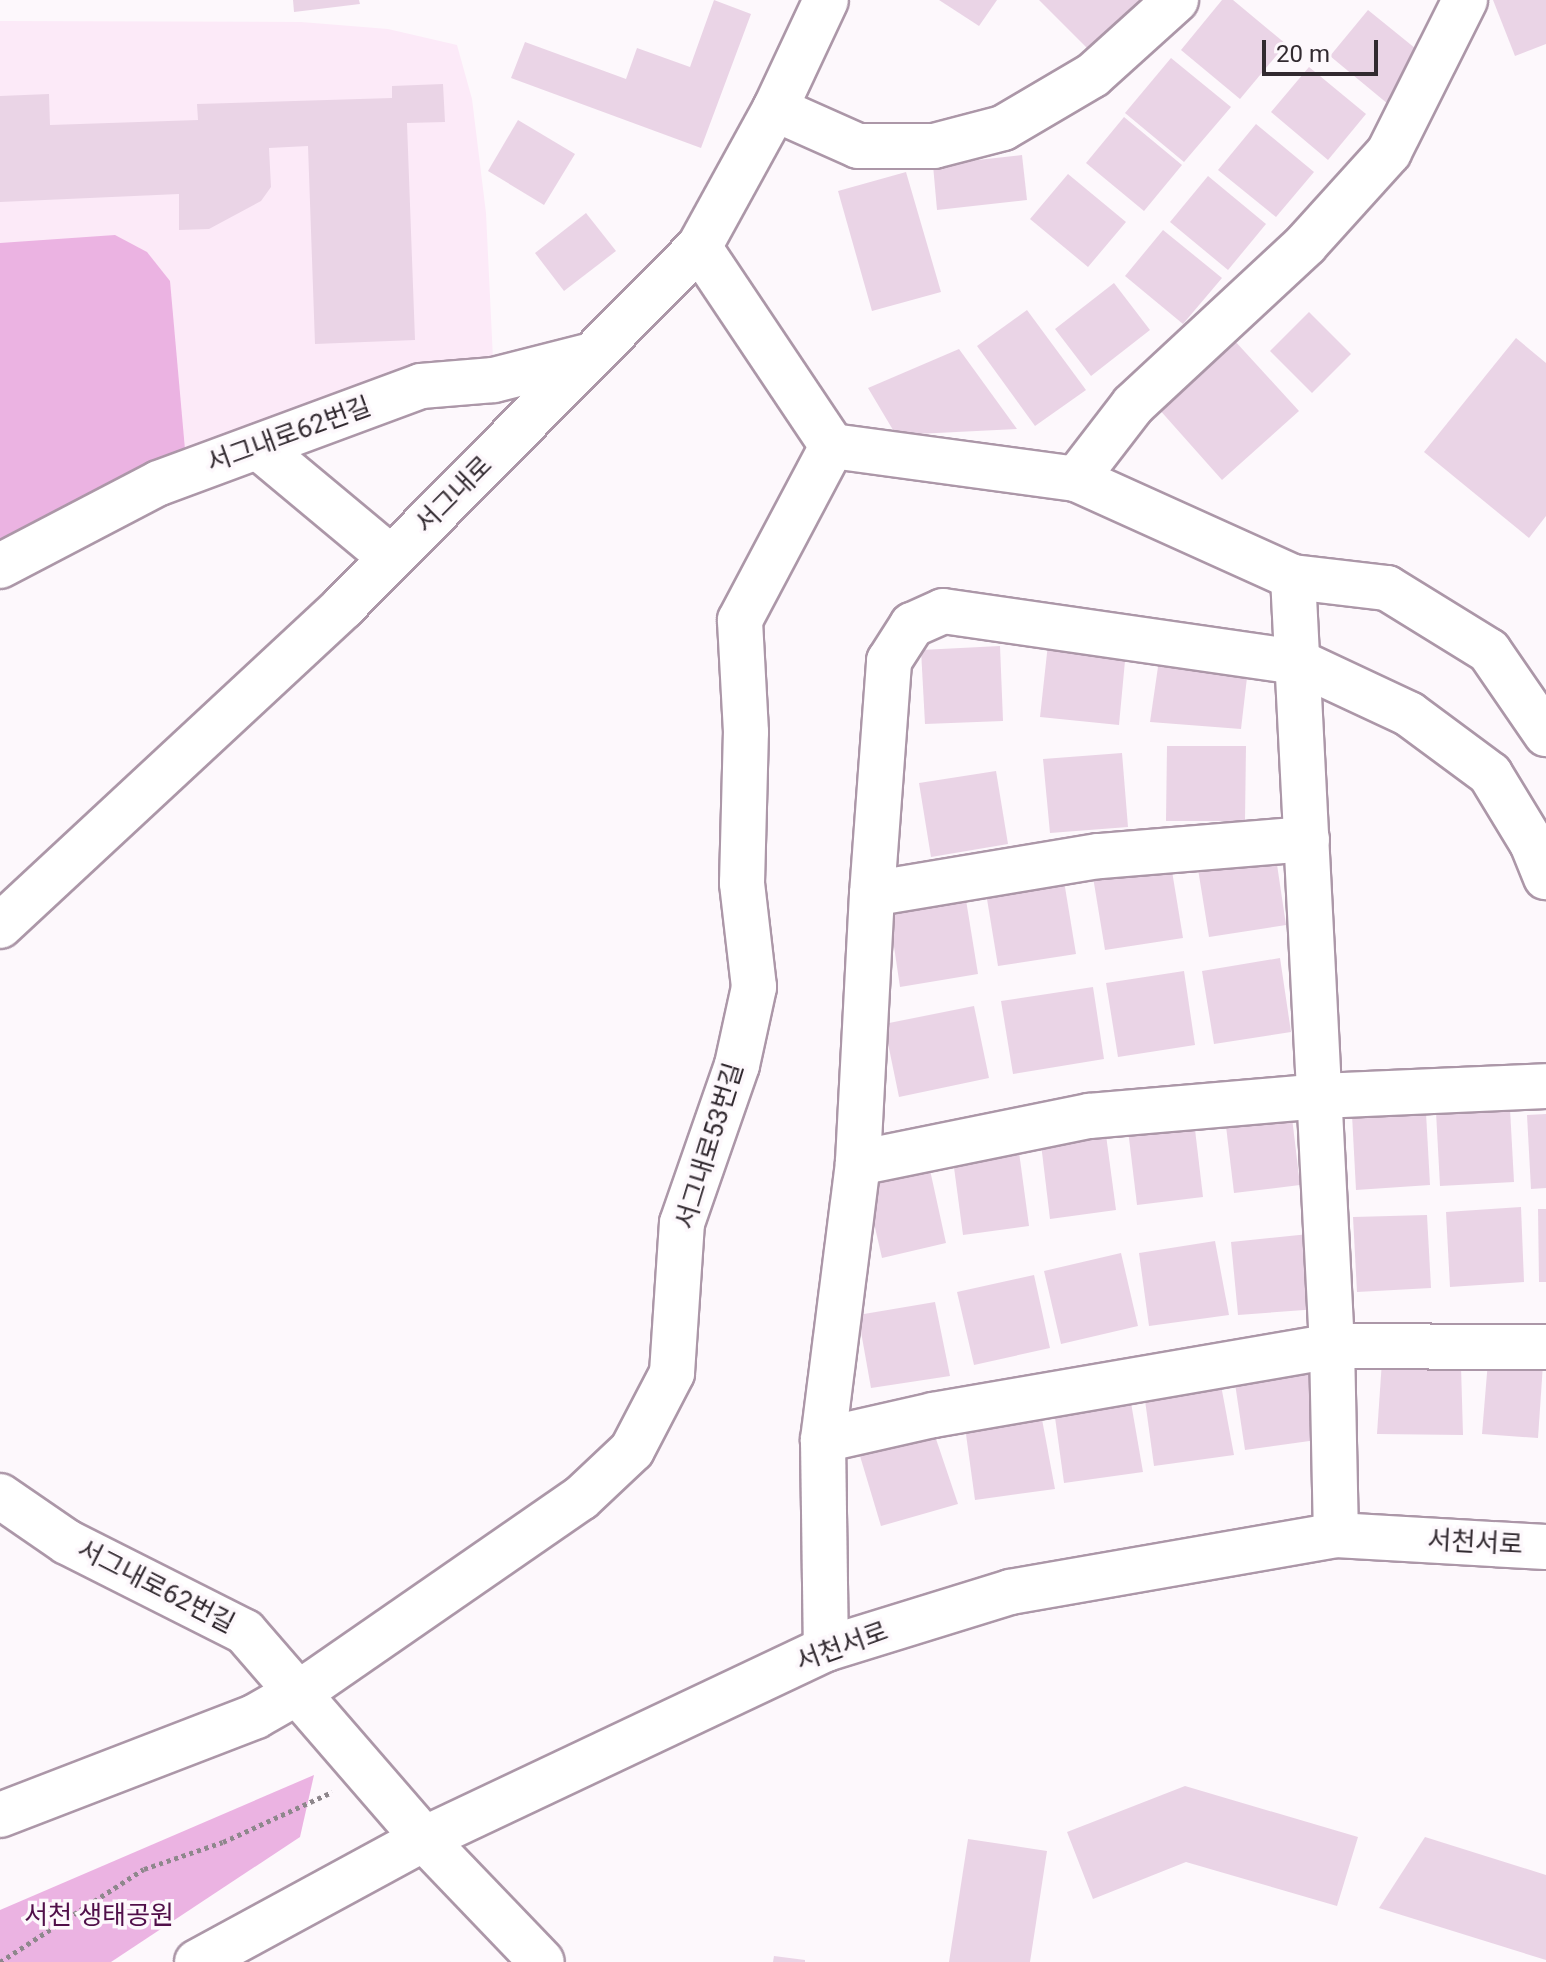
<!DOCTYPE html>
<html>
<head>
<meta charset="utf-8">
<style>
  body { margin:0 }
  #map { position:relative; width:1546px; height:1962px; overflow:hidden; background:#fdf8fc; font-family:Roboto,"Noto Sans KR",sans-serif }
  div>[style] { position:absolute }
  .built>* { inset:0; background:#fceaf8 }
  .green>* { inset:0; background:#ebb3e2 }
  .building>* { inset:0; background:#ead4e6 }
  .path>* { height:5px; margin-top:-2.5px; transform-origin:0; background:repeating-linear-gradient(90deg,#8e878c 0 4px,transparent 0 8px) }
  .roads { filter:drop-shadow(2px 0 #ac97a8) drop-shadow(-2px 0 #ac97a8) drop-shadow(0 2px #ac97a8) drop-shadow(0 -2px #ac97a8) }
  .minor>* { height:44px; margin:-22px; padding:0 22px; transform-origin:22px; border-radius:22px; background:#fff }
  span { translate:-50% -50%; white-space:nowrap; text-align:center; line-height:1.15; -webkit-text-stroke:7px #fdf8fc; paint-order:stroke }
  .street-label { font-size:26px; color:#322a30 }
  .park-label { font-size:26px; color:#500f49 }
  .scale { position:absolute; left:1262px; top:40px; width:116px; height:36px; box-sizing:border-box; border:4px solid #322a30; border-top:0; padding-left:10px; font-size:24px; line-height:28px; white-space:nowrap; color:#322a30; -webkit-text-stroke:6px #fdf8fc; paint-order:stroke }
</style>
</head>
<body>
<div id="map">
  <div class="built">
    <i style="clip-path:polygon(0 21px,301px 22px,388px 29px,457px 45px,472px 99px,486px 213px,494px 380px,0 547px)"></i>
  </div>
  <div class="green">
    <i style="clip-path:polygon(115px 235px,147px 252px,170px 281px,187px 472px,0 547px,0 243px)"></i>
    <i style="clip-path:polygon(314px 1775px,300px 1837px,111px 1962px,0 1962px,0 1910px)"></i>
  </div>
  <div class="building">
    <i style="clip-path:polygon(293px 0,359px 0,360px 4px,294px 12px)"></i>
    <i style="clip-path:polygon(714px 0,751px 14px,701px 148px,511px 78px,525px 42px,626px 79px,637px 48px,690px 67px)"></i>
    <i style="clip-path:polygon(939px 0,997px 0,979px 26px)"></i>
    <i style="clip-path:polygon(1039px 0,1140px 0,1090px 51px)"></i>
    <i style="clip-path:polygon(1222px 0,1233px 0,1286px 44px,1240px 99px,1181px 50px)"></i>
    <i style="clip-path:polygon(1493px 0,1546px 0,1546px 44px,1515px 56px)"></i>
    <i style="clip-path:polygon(1368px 10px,1426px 57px,1388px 104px,1330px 56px)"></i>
    <i style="clip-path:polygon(1171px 58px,1231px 107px,1184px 162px,1125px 113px)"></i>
    <i style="clip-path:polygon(1309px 67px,1366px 114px,1328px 160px,1271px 112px)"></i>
    <i style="clip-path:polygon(443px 84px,445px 122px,407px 123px,415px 340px,315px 344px,308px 146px,269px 148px,271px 187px,261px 201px,209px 229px,179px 230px,179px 194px,0 202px,0 96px,49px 94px,50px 125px,198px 120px,197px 104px,392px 98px,392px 86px)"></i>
    <i style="clip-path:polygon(1124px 117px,1182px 165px,1144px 211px,1086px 163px)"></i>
    <i style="clip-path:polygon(518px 120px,575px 154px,544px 205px,488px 171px)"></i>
    <i style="clip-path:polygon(1256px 124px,1314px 172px,1276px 217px,1218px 170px)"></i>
    <i style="clip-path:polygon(1022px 155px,1027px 200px,937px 210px,933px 165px)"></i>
    <i style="clip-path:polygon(906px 172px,941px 292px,872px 311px,838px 191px)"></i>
    <i style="clip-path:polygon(1068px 174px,1126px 222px,1088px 267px,1030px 219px)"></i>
    <i style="clip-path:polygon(1208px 176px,1266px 224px,1228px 270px,1170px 222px)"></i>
    <i style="clip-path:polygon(586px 213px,616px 251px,564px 291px,535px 253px)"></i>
    <i style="clip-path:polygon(1163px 230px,1222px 278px,1183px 324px,1125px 276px)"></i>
    <i style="clip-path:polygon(1114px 283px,1150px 330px,1091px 376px,1055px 329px)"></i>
    <i style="clip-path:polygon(1027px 310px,1086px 390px,1035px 426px,977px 346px)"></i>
    <i style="clip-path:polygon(1309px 312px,1351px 354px,1312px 393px,1270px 351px)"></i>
    <i style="clip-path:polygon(1516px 338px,1546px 363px,1546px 516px,1529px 538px,1424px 452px)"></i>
    <i style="clip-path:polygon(1234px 340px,1299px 411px,1222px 480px,1158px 408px)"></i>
    <i style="clip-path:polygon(959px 349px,1017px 429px,896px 435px,868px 388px)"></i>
    <i style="clip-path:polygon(1048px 644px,1126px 650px,1119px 725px,1040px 717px)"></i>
    <i style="clip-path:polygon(1000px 646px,1003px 721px,925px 724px,921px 650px)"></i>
    <i style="clip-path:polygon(1159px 660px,1248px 669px,1241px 729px,1150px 722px)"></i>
    <i style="clip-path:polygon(1167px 746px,1246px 746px,1245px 821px,1166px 821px)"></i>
    <i style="clip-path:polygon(1122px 753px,1128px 827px,1050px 833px,1043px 759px)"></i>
    <i style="clip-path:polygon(996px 771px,1008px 844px,931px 857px,919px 783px)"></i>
    <i style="clip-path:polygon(1275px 851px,1286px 925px,1209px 937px,1197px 863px)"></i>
    <i style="clip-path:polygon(1171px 865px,1183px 938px,1105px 950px,1093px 877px)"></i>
    <i style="clip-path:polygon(1064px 881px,1076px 954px,998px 966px,986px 893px)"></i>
    <i style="clip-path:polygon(966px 900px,978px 974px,900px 987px,889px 913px)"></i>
    <i style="clip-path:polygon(1280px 958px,1291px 1032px,1214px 1044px,1202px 971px)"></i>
    <i style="clip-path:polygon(1184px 971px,1195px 1045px,1118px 1057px,1106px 983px)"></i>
    <i style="clip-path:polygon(1093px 987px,1104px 1059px,1013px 1074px,1001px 1001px)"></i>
    <i style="clip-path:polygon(974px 1006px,989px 1078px,899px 1097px,884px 1024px)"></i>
    <i style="clip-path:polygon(1291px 1109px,1300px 1185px,1234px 1193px,1225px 1118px)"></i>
    <i style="clip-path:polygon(1510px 1109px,1514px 1182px,1440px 1186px,1436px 1112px)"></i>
    <i style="clip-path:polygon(1426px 1113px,1430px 1185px,1356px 1190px,1352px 1115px)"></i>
    <i style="clip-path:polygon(1546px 1114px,1546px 1188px,1531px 1189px,1527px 1115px)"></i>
    <i style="clip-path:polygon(1194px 1121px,1203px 1197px,1137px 1205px,1128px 1130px)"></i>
    <i style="clip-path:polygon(1106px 1135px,1116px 1210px,1050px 1219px,1041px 1144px)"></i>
    <i style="clip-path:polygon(1019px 1152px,1029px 1226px,963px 1235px,953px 1160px)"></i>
    <i style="clip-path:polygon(930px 1170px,946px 1243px,882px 1258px,865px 1184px)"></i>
    <i style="clip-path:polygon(1521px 1207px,1524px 1282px,1450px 1287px,1446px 1212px)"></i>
    <i style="clip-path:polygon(1538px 1209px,1546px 1209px,1546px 1282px,1539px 1282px)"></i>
    <i style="clip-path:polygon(1427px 1215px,1431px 1288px,1357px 1292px,1353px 1217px)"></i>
    <i style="clip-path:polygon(1309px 1234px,1318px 1309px,1238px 1315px,1231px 1242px)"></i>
    <i style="clip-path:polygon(1215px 1241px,1229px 1315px,1149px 1326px,1139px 1253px)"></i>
    <i style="clip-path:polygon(1121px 1253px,1138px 1326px,1061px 1344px,1044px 1271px)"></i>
    <i style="clip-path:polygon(1034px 1275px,1050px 1348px,974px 1365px,957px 1292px)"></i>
    <i style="clip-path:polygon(935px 1302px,950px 1376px,871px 1388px,858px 1315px)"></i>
    <i style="clip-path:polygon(1382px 1361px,1461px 1366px,1463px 1435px,1377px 1434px)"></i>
    <i style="clip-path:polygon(1488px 1361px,1543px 1364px,1538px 1438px,1482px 1434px)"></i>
    <i style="clip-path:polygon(1311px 1365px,1324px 1439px,1245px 1450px,1234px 1377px)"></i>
    <i style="clip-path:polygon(1220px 1380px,1234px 1455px,1154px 1466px,1144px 1393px)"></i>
    <i style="clip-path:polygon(1130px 1397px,1143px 1472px,1064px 1483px,1054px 1410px)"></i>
    <i style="clip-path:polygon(1041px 1414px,1055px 1489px,975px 1500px,965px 1427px)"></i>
    <i style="clip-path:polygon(934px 1433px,958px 1504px,881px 1526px,860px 1456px)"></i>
    <i style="clip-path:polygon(1185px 1786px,1358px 1837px,1337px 1906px,1186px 1862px,1093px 1899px,1067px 1832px)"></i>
    <i style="clip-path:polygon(1425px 1837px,1546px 1875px,1546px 1960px,1379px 1908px)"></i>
    <i style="clip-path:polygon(968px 1839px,1047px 1851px,1030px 1962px,949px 1962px)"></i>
    <i style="clip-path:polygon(774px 1956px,805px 1960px,805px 1962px,773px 1962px)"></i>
  </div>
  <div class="path">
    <i style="left:0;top:1962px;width:171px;rotate:-32.9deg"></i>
    <i style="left:144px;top:1869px;width:83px;rotate:-18.9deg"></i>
    <i style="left:223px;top:1842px;width:120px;rotate:-24.6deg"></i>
  </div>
  <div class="roads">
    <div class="minor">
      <i style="left:775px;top:109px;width:91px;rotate:24deg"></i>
      <i style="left:858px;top:146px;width:76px"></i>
      <i style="left:934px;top:146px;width:71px;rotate:-14.6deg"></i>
      <i style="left:1003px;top:128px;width:104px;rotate:-30.5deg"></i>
      <i style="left:1093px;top:75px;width:112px;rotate:-42.1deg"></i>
      <i style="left:699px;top:247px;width:239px;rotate:56.2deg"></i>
      <i style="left:832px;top:446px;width:246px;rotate:7.7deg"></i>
      <i style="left:1076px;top:479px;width:238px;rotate:24.3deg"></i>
      <i style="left:1293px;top:577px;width:95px;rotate:6.7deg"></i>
      <i style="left:1387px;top:588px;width:120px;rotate:31.7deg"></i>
      <i style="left:1489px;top:651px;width:101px;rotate:55.5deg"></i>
      <i style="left:258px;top:447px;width:173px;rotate:39.8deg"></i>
      <i style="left:1076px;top:479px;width:93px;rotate:-52.4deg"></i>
      <i style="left:1133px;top:405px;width:236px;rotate:-42.9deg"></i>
      <i style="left:1306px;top:244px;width:124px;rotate:-47.9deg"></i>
      <i style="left:1389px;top:152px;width:170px;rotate:-63.4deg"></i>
      <i style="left:0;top:566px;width:179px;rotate:-27.6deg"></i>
      <i style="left:159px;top:483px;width:279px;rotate:-20.3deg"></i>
      <i style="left:421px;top:386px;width:73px;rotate:-4.7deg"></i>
      <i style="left:494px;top:380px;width:101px;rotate:-14.3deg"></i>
      <i style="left:1293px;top:577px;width:770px;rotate:87.1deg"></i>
      <i style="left:1332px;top:1346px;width:189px;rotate:88.8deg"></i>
      <i style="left:1307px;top:839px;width:210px;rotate:175.3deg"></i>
      <i style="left:1098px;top:856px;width:229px;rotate:170.5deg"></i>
      <i style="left:872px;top:894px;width:269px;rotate:93deg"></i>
      <i style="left:858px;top:1163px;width:236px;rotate:-11.5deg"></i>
      <i style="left:1089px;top:1116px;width:232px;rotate:-4.9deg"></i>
      <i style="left:1320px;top:1096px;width:226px;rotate:-2.5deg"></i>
      <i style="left:872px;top:894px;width:234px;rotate:-85.8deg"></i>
      <i style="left:889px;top:661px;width:43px;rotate:-57.4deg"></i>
      <i style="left:912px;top:625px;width:34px;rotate:-24deg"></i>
      <i style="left:943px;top:611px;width:359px;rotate:8.2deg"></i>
      <i style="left:1298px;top:662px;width:123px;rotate:25.1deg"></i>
      <i style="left:1409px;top:714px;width:101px;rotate:36.5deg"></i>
      <i style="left:1490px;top:774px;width:81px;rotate:58.7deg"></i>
      <i style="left:1532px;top:843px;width:37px;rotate:68deg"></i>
      <i style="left:0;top:926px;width:468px;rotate:-42.9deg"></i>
      <i style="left:343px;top:607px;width:506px;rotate:-45.32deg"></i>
      <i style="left:699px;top:247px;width:158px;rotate:-61.2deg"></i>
      <i style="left:775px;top:109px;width:120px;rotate:-64.9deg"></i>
      <i style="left:858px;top:1163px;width:279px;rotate:97.2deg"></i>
      <i style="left:823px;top:1440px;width:113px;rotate:-12.8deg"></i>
      <i style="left:933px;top:1415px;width:405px;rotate:-9.8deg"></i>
      <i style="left:1332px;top:1346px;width:214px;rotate:0.3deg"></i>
      <i style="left:823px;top:1440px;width:209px;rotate:89.2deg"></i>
      <i style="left:0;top:1496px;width:81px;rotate:34.5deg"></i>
      <i style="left:67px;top:1542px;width:199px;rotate:26.8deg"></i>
      <i style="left:245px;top:1632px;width:274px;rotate:49.1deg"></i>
      <i style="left:424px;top:1839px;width:170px;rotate:46.2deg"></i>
      <i style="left:0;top:1815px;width:274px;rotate:-21.1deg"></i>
      <i style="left:256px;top:1716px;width:64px;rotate:-29.7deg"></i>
      <i style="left:312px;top:1684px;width:327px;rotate:-34.7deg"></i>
      <i style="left:581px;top:1498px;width:70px;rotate:-43.3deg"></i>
      <i style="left:632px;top:1450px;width:87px;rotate:-62.5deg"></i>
      <i style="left:672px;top:1373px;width:150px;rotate:-86.2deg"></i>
      <i style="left:682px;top:1223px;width:167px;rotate:-70.8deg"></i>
      <i style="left:737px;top:1065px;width:80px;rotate:-77.7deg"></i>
      <i style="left:754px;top:987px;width:105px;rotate:-96.6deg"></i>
      <i style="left:742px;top:883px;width:151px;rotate:-88.5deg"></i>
      <i style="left:746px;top:732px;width:112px;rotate:-93.1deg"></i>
      <i style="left:740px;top:620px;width:197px;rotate:-62.1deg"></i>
      <i style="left:197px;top:1962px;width:258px;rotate:-28.5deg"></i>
      <i style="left:424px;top:1839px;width:445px;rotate:-25.3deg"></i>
      <i style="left:826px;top:1649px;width:193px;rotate:-17.2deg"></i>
      <i style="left:1010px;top:1592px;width:331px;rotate:-9.9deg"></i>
      <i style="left:1336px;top:1535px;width:210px;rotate:3.3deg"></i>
    </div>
  </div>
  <div class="street-label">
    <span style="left:289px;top:435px;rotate:-20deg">서그내로62번길</span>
    <span style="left:454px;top:495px;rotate:-45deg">서그내로</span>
    <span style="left:710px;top:1146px;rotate:-73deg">서그내로53번길</span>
    <span style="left:1475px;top:1543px;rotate:3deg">서천서로</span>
    <span style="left:156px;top:1587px;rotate:27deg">서그내로62번길</span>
    <span style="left:842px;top:1647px;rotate:-20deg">서천서로</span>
  </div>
  <div class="park-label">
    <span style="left:99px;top:1916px">서천 생태공원</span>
  </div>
  <div class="scale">20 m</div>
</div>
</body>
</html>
